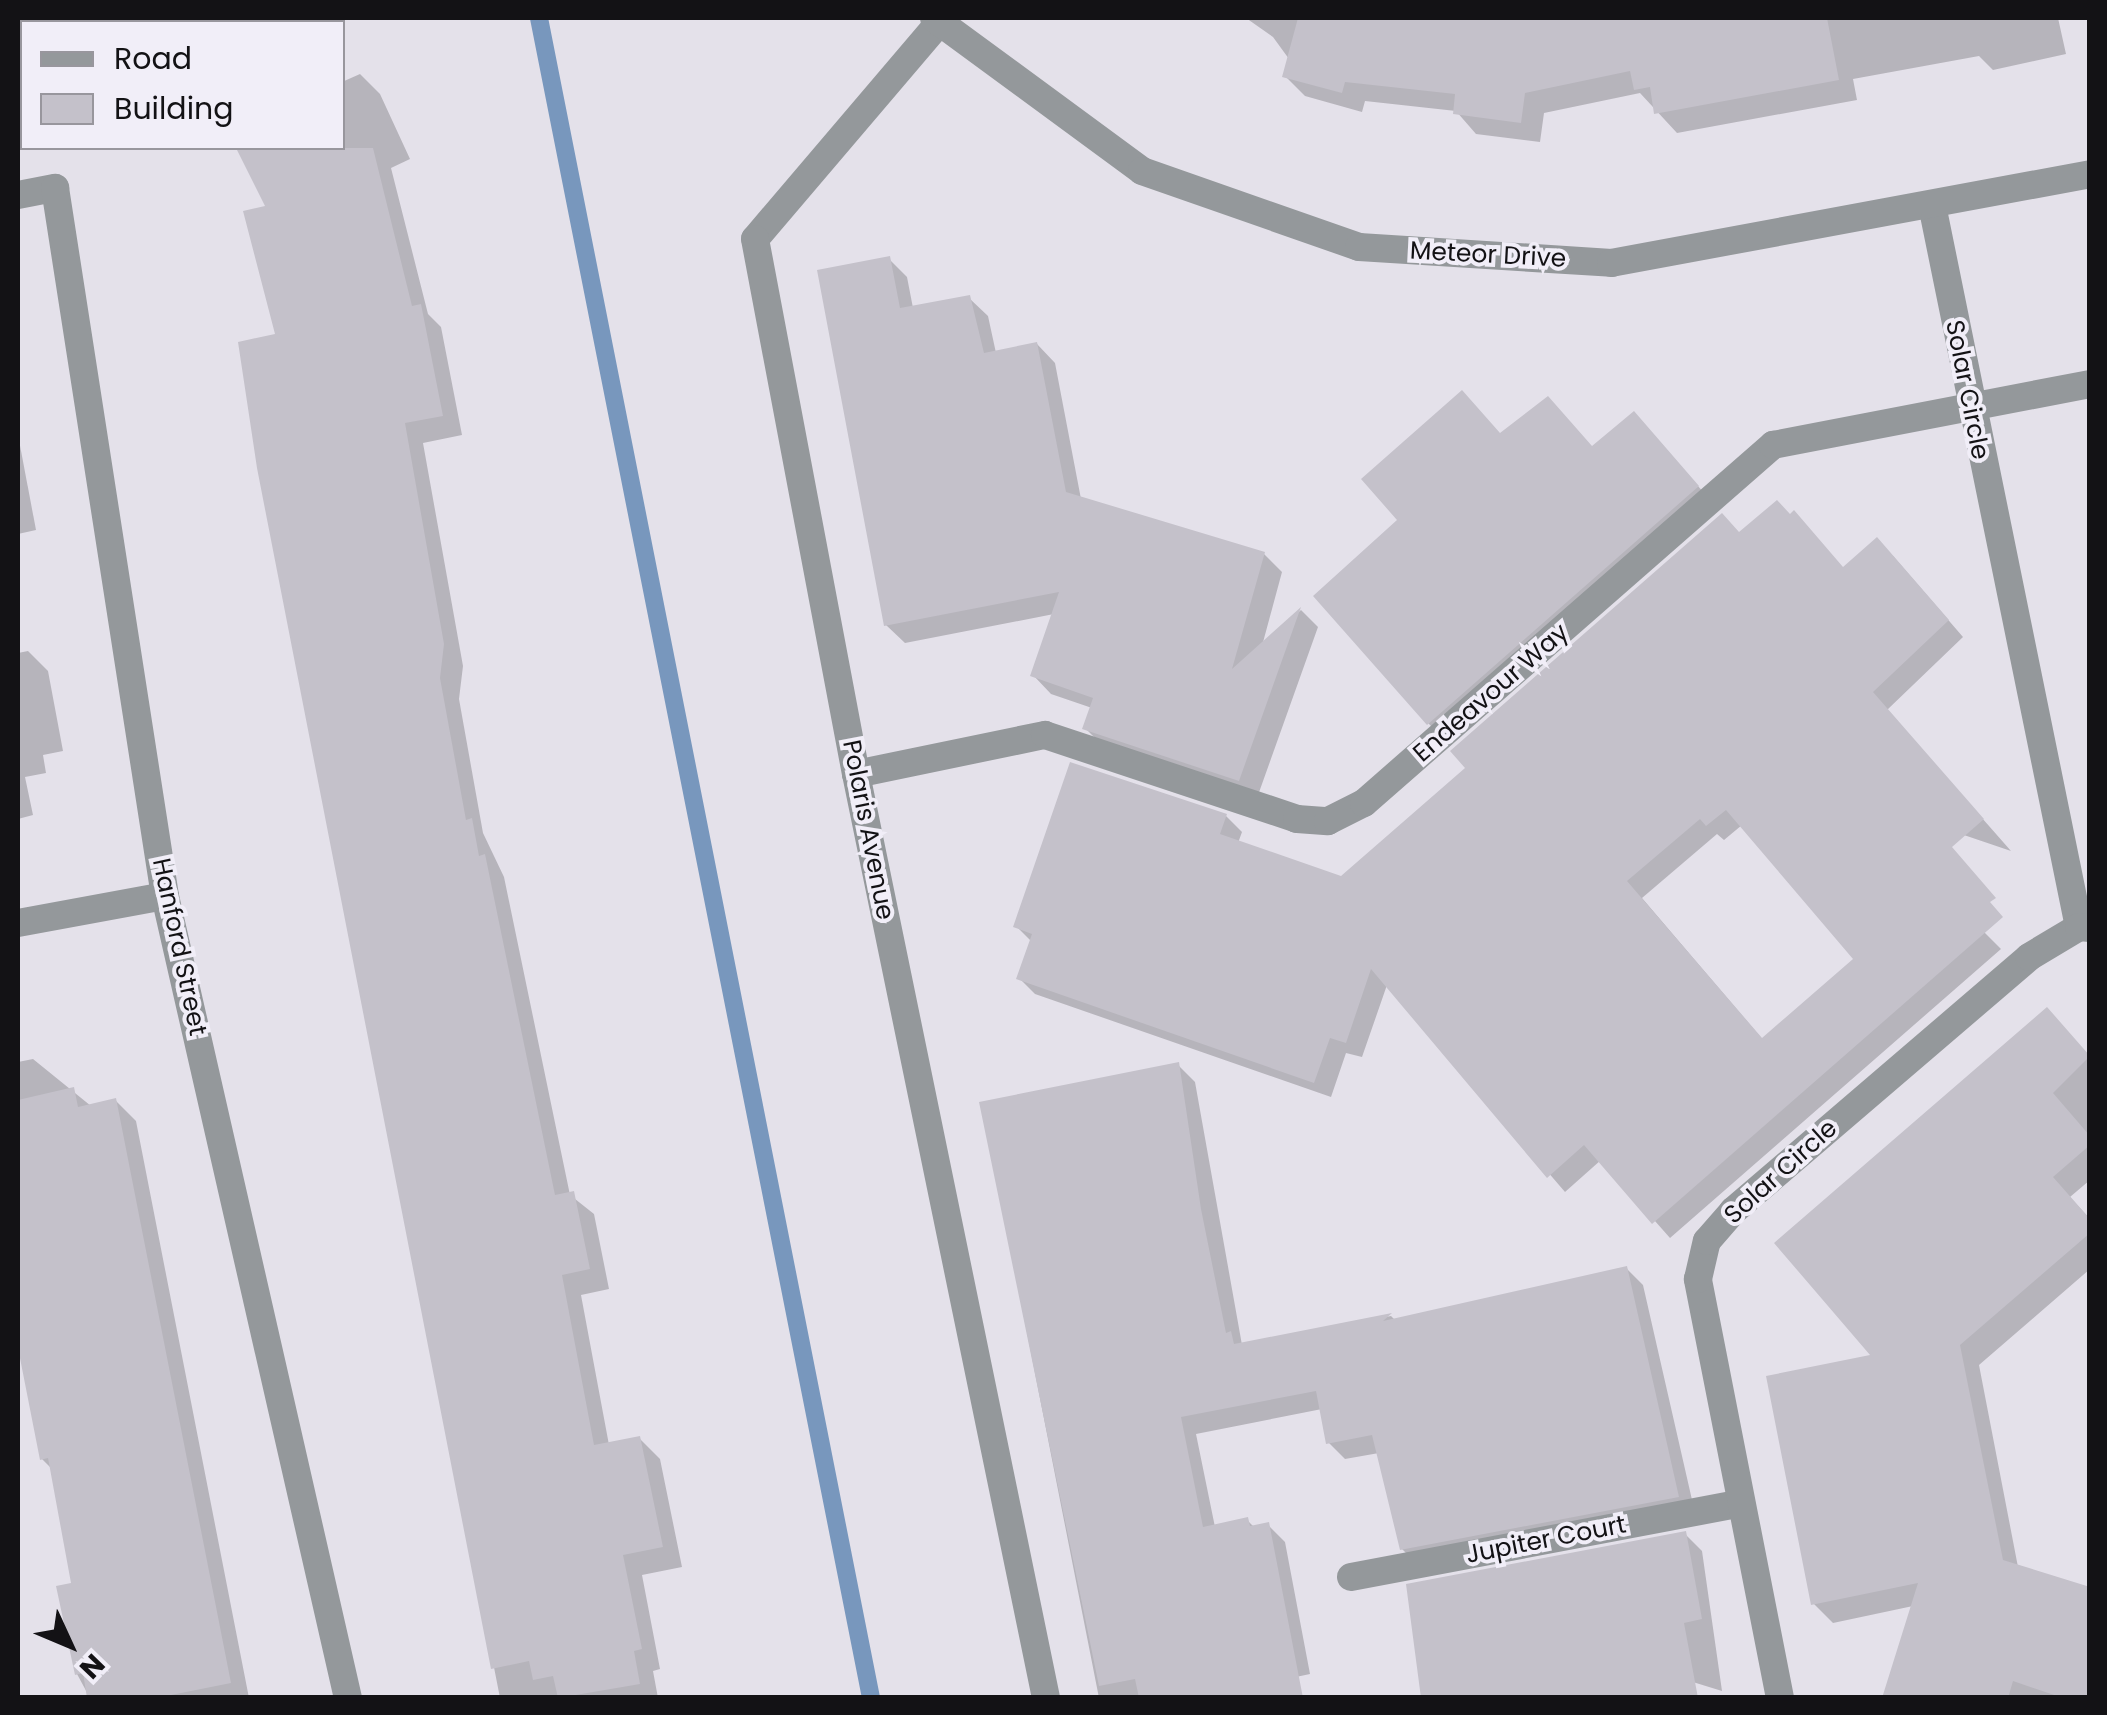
<!DOCTYPE html>
<html>
<head>
<meta charset="utf-8">
<style>
  body { margin:0 }
  #map { position:relative; width:2107px; height:1715px; overflow:hidden; background:#e4e1ea; font-family:Poppins,sans-serif }
  div>[style] { position:absolute }
  .shadow>* { inset:0; background:#0003 }
  .stream>* { height:18px; margin:-9px; padding:0 9px; transform-origin:9px; border-radius:9px; background:#7897bd }
  .building>* { inset:0; background:#c4c1ca }
  .minor>* { height:28px; margin:-14px; padding:0 14px; transform-origin:14px; border-radius:14px; background:#94989b }
  .tertiary>* { height:28px; margin:-14px; padding:0 14px; transform-origin:14px; border-radius:14px; background:#94989b }
  span { translate:-50% -50%; white-space:nowrap; text-align:center; line-height:1.15; -webkit-text-stroke:8px #f1eef8; paint-order:stroke }
  .street-label { font-size:25px; color:#131215 }
  .frame { position:absolute; inset:0; border:20px solid #131215; pointer-events:none }
  .legend { position:absolute; left:20px; top:20px; width:325px; height:130px; box-sizing:border-box; background:#f1eef8; border:2px solid #98969d; margin:0; padding:12px 18px; list-style:none; font-size:30px; color:#131215 }
  .legend li { display:flex; align-items:center; gap:20px; height:50px }
  .legend b { width:50px; border:2px solid #98969d }
  .north { position:absolute; left:20px; top:1595px; width:100px; height:100px; -webkit-text-stroke:8px #f1eef8; paint-order:stroke; rotate:134deg; font-size:28px; font-weight:700; line-height:40px; text-align:center; color:#131215 }
  .north::after { content:''; display:block; margin:auto; width:35px; height:45px; background:#131215; clip-path:polygon(50% 0,100% 100%,50% 72%,0 100%) }
</style>
</head>
<body>
<div id="map">
  <div class="shadow">
    <i style="clip-path:polygon(18px 18px,335px 18px,340px 22px,22px 22px,18px 48px)"></i>
    <i style="clip-path:polygon(1246px 18px,2058px 18px,2066px 54px,1993px 70px,1979px 56px,1853px 79px,1857px 100px,1677px 133px,1640px 93px,1544px 113px,1540px 142px,1476px 134px,1456px 111px,1365px 101px,1362px 112px,1305px 96px,1285px 76px,1289px 59px,1273px 37px)"></i>
    <i style="clip-path:polygon(360px 74px,380px 94px,410px 159px,391px 168px,428px 314px,441px 327px,462px 435px,423px 443px,463px 666px,459px 699px,483px 833px,504px 877px,570px 1195px,594px 1214px,609px 1289px,581px 1295px,609px 1445px,640px 1439px,660px 1459px,682px 1567px,642px 1575px,660px 1669px,653px 1671px,658px 1698px,500px 1698px,259px 468px,278px 336px,268px 207px,239px 148px,342px 148px,342px 82px)"></i>
    <i style="clip-path:polygon(889px 259px,907px 277px,913px 308px,969px 298px,988px 316px,996px 353px,1037px 344px,1055px 363px,1081px 499px,1264px 554px,1282px 572px,1262px 646px,1301px 610px,1318px 627px,1257px 798px,1103px 746px,1085px 728px,1092px 708px,1051px 694px,1033px 675px,1054px 614px,905px 643px,886px 625px)"></i>
    <i style="clip-path:polygon(1653px 434px,1717px 508px,1448px 743px,1428px 723px,1400px 520px,1501px 435px,1593px 448px)"></i>
    <i style="clip-path:polygon(18px 435px,36px 530px,18px 534px)"></i>
    <i style="clip-path:polygon(evenodd,1740px 535px,1844px 569px,1893px 556px,1963px 637px,1887px 710px,2011px 851px,1849px 796px,1821px 876px,1985px 933px,2001px 949px,1670px 1238px,1601px 1160px,1565px 1192px,1387px 985px,1362px 1057px,1346px 1053px,1331px 1097px,1035px 994px,1019px 978px,1032px 942px,1016px 926px,1226px 816px,1242px 832px,1238px 843px,1342px 879px,1740px 535px,1742px 825px,1856px 959px,1763px 1040px,1642px 898px,1717px 834px,1724px 840px,1742px 825px)"></i>
    <i style="clip-path:polygon(28px 651px,48px 671px,63px 751px,43px 755px,46px 773px,25px 777px,33px 815px,18px 819px,18px 653px)"></i>
    <i style="clip-path:polygon(2090px 1056px,2090px 1180px,2070px 1197px,2090px 1219px,2090px 1269px,1979px 1365px,2018px 1567px,2090px 1698px,1885px 1698px,1913px 1606px,1833px 1623px,1814px 1604px,1875px 1357px,1778px 1244px)"></i>
    <i style="clip-path:polygon(33px 1059px,91px 1106px,116px 1101px,136px 1121px,249px 1698px,90px 1698px,77px 1674px,74px 1585px,53px 1470px,42px 1459px,18px 1337px,18px 1062px)"></i>
    <i style="clip-path:polygon(1178px 1065px,1195px 1082px,1242px 1345px,1391px 1316px,1396px 1321px,1626px 1268px,1643px 1285px,1695px 1513px,1419px 1566px,1402px 1549px,1379px 1453px,1345px 1459px,1328px 1442px,1322px 1409px,1196px 1434px,1215px 1527px,1247px 1520px,1255px 1528px,1268px 1525px,1285px 1542px,1310px 1674px,1245px 1688px,1247px 1698px,1099px 1698px,982px 1104px)"></i>
    <i style="clip-path:polygon(1685px 1534px,1702px 1551px,1722px 1691px,1576px 1646px)"></i>
  </div>
  <div class="stream">
    <i style="left:539px;top:18px;width:1712px;rotate:78.82deg"></i>
  </div>
  <div class="building">
    <i style="clip-path:polygon(1298px 18px,1827px 18px,1839px 80px,1654px 114px,1650px 87px,1634px 90px,1630px 71px,1525px 93px,1521px 123px,1453px 114px,1455px 94px,1345px 82px,1342px 93px,1282px 77px)"></i>
    <i style="clip-path:polygon(236px 148px,373px 148px,412px 306px,421px 304px,443px 416px,405px 423px,444px 644px,440px 678px,466px 820px,472px 818px,479px 856px,485px 854px,555px 1195px,574px 1191px,590px 1269px,562px 1275px,594px 1445px,640px 1436px,663px 1547px,623px 1555px,642px 1649px,634px 1651px,640px 1684px,558px 1698px,553px 1676px,533px 1680px,529px 1661px,491px 1669px,257px 468px,238px 342px,275px 334px,243px 211px,265px 206px)"></i>
    <i style="clip-path:polygon(890px 256px,900px 308px,970px 295px,984px 353px,1037px 342px,1066px 492px,1265px 552px,1232px 669px,1301px 607px,1239px 781px,1082px 729px,1093px 698px,1030px 676px,1059px 592px,884px 626px,817px 270px)"></i>
    <i style="clip-path:polygon(1462px 390px,1500px 433px,1548px 396px,1592px 446px,1634px 411px,1699px 486px,1427px 725px,1313px 596px,1397px 520px,1361px 479px)"></i>
    <i style="clip-path:polygon(evenodd,1777px 500px,1790px 514px,1794px 510px,1843px 567px,1877px 537px,1949px 620px,1873px 692px,1984px 819px,1952px 847px,1996px 898px,1990px 902px,2003px 917px,1652px 1224px,1584px 1145px,1547px 1178px,1371px 969px,1346px 1043px,1330px 1038px,1314px 1083px,1016px 979px,1032px 934px,1013px 927px,1070px 762px,1227px 814px,1220px 834px,1341px 876px,1465px 768px,1450px 751px,1722px 513px,1739px 532px,1777px 500px,1726px 810px,1853px 959px,1762px 1038px,1627px 881px,1700px 819px,1706px 826px,1726px 810px)"></i>
    <i style="clip-path:polygon(2047px 1007px,2090px 1056px,2053px 1093px,2090px 1136px,2090px 1145px,2053px 1177px,2090px 1219px,2090px 1233px,1960px 1345px,2003px 1560px,2090px 1587px,2090px 1698px,2063px 1698px,2013px 1681px,2008px 1698px,1882px 1698px,1918px 1583px,1811px 1605px,1766px 1376px,1870px 1355px,1774px 1243px)"></i>
    <i style="clip-path:polygon(1179px 1062px,1201px 1209px,1226px 1333px,1231px 1331px,1234px 1344px,1392px 1313px,1383px 1321px,1627px 1266px,1679px 1497px,1400px 1550px,1372px 1435px,1326px 1444px,1316px 1391px,1181px 1417px,1203px 1527px,1248px 1517px,1250px 1526px,1269px 1522px,1303px 1698px,1139px 1698px,1135px 1679px,1099px 1686px,979px 1102px)"></i>
    <i style="clip-path:polygon(74px 1087px,78px 1107px,116px 1098px,231px 1683px,156px 1698px,87px 1698px,83px 1673px,75px 1675px,56px 1586px,71px 1583px,48px 1458px,40px 1460px,18px 1348px,18px 1100px)"></i>
    <i style="clip-path:polygon(1686px 1531px,1702px 1619px,1684px 1623px,1698px 1698px,1421px 1698px,1406px 1584px)"></i>
  </div>
  <div class="minor">
    <i style="left:938px;top:24px;width:282px;rotate:130.4deg"></i>
    <i style="left:755px;top:239px;width:544px;rotate:79.31deg"></i>
    <i style="left:856px;top:774px;width:943px;rotate:78.38deg"></i>
    <i style="left:18px;top:195px;width:38px;rotate:-11deg"></i>
    <i style="left:55px;top:188px;width:716px;rotate:81.17deg"></i>
    <i style="left:165px;top:896px;width:823px;rotate:77.15deg"></i>
    <i style="left:1932px;top:205px;width:737px;rotate:78.49deg"></i>
    <i style="left:856px;top:774px;width:193px;rotate:-11.7deg"></i>
    <i style="left:1045px;top:735px;width:266px;rotate:18.4deg"></i>
    <i style="left:1297px;top:819px;width:31px;rotate:4deg"></i>
    <i style="left:1328px;top:821px;width:40px;rotate:-26.6deg"></i>
    <i style="left:1364px;top:803px;width:544px;rotate:-41.2deg"></i>
    <i style="left:1773px;top:445px;width:323px;rotate:-10.9deg"></i>
    <i style="left:18px;top:923px;width:149px;rotate:-10.4deg"></i>
    <i style="left:1351px;top:1577px;width:397px;rotate:-10.7deg"></i>
    <i style="left:1780px;top:1698px;width:427px;rotate:-101.1deg"></i>
    <i style="left:1698px;top:1279px;width:39px;rotate:-77deg"></i>
    <i style="left:1707px;top:1241px;width:40px;rotate:-49deg"></i>
    <i style="left:1733px;top:1211px;width:390px;rotate:-40.6deg"></i>
    <i style="left:2029px;top:957px;width:58px;rotate:-31deg"></i>
    <i style="left:2079px;top:927px;width:11px;rotate:5deg"></i>
  </div>
  <div class="tertiary">
    <i style="left:934px;top:18px;width:258px;rotate:36.3deg"></i>
    <i style="left:1142px;top:171px;width:230px;rotate:19.3deg"></i>
    <i style="left:1359px;top:247px;width:253px;rotate:3.6deg"></i>
    <i style="left:1611px;top:263px;width:487px;rotate:-10.5deg"></i>
  </div>
  <div class="street-label">
    <span style="left:1488px;top:255px;rotate:3deg">Meteor Drive</span>
    <span style="left:1967px;top:390px;rotate:79deg">Solar Circle</span>
    <span style="left:1491px;top:693px;rotate:-41deg">Endeavour Way</span>
    <span style="left:868px;top:830px;rotate:79deg">Polaris Avenue</span>
    <span style="left:179px;top:947px;rotate:78deg">Hanford Street</span>
    <span style="left:1781px;top:1172px;rotate:-42deg">Solar Circle</span>
    <span style="left:1546px;top:1540px;rotate:-11deg">Jupiter Court</span>
  </div>
  <div class="frame"></div>
  <ul class="legend">
  <li><b style="height:12px;background:#94989b"></b>Road</li>
  <li><b style="height:28px;background:#c4c1ca"></b>Building</li>
  </ul>
  <div class="north">N</div>
</div>
</body>
</html>
